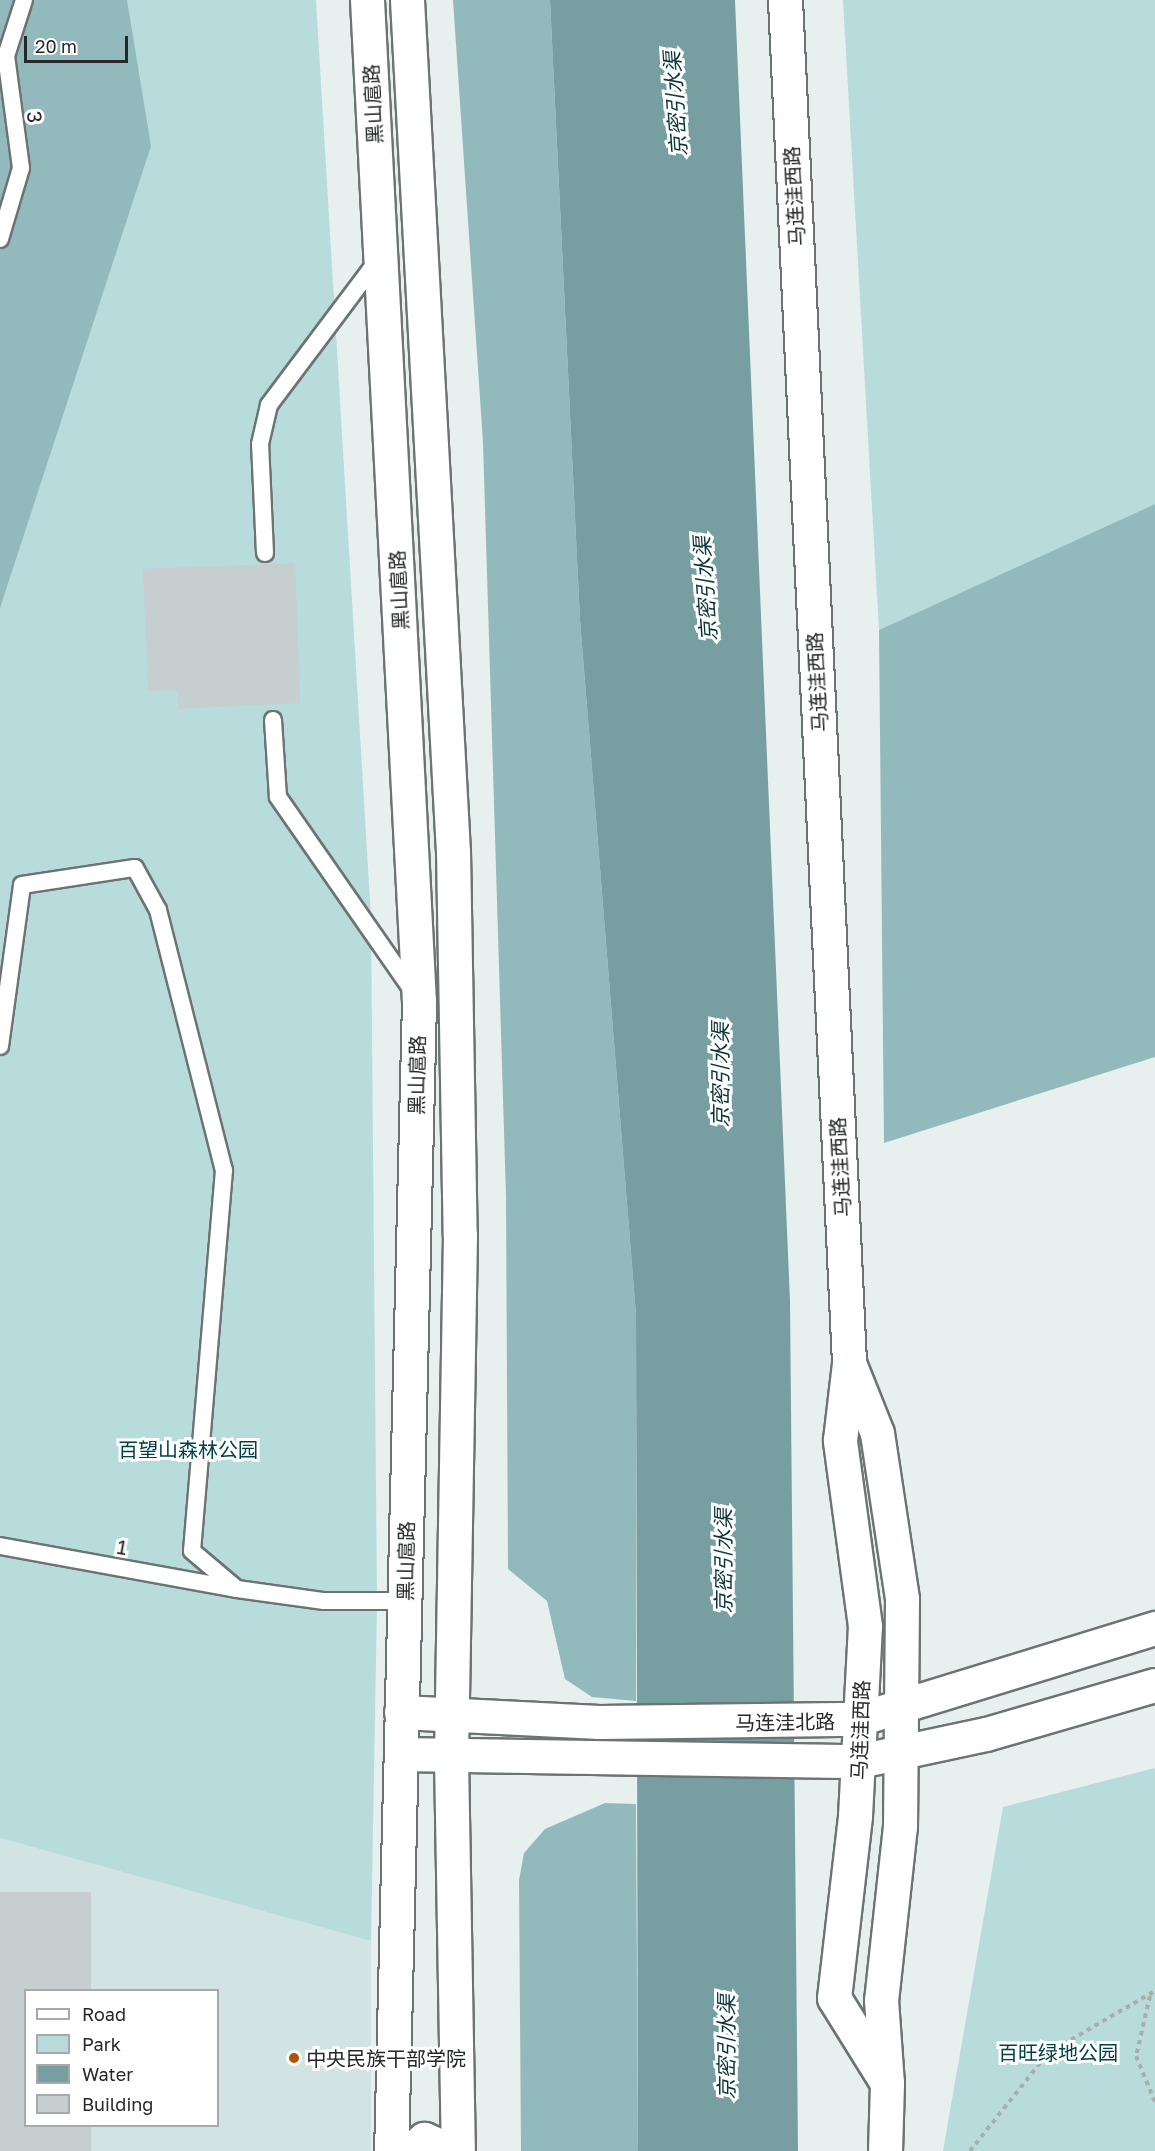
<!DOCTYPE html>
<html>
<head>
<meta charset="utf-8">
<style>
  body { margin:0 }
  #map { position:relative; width:1155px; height:2151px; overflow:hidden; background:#e8efef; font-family:"Golos Text","Noto Sans SC",sans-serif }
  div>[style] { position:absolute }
  .built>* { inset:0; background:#d2e3e3 }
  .green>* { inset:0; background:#b8dbdc }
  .forest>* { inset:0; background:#92babc }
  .water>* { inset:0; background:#779ea0 }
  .building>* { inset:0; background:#c7cecf }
  .path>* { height:4px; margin-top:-2px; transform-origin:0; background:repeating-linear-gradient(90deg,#a8adae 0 4.5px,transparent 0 9px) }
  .roads { filter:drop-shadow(2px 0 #6d7373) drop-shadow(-2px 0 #6d7373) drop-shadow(0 2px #6d7373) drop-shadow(0 -2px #6d7373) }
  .lane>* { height:16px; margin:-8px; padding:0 8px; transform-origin:8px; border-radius:8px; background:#fff }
  .street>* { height:33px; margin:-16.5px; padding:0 16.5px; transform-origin:16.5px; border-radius:16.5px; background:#fff }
  .secondary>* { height:33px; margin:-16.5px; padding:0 16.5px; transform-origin:16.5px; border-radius:16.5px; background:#fff }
  .primary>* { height:33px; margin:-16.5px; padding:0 16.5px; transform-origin:16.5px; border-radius:16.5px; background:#fff }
  .dots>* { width:16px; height:16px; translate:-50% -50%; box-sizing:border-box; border:3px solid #fff; border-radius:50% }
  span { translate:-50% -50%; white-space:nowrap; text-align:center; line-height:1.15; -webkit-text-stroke:6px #fff; paint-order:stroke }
  .street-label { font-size:20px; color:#252728 }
  .park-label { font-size:20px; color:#014245 }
  .poi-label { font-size:20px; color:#252728 }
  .left { translate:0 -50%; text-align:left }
  .water-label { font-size:21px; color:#0d3538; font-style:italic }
  .legend { position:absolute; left:24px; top:1989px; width:195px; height:138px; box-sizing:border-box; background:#fff; border:2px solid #a8a9a9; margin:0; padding:8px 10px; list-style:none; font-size:18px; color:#252728 }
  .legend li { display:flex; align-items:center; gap:12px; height:30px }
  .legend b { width:30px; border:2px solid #a8a9a9 }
  .scale { position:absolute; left:24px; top:36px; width:104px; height:27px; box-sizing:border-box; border:3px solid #252728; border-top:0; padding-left:8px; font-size:18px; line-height:21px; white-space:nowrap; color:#252728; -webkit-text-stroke:4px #fff; paint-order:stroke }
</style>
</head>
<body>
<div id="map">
  <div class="built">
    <i style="clip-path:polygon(evenodd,0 1838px,371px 1941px,371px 2151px,0 2151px,0 1838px,26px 1990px,218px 1990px,218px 2126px,26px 2126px,26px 1990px)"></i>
  </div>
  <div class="green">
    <i style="clip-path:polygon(0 0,316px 0,371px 918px,377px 1603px,371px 1941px,0 1838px)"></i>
    <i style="clip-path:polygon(843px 0,1155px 0,1155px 504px,879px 630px)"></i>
    <i style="clip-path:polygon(1155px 1768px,1155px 2151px,943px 2151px,1003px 1807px)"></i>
  </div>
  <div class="forest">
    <i style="clip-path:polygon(0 0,127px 0,151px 146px,0 608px)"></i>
    <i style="clip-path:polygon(453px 0,550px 0,580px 620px,636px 1315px,636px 1701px,592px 1697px,565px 1679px,547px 1601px,508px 1569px,506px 1197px,483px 442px)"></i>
    <i style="clip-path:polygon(1155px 504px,1155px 1057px,884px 1143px,879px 630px)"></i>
    <i style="clip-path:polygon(605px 1803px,636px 1804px,638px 2151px,521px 2151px,519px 1880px,524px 1853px,545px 1829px)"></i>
  </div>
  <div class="water">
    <i style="clip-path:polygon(550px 0,735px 0,790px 1301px,798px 2151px,638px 2151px,636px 1315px,580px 620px)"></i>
  </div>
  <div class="building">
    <i style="clip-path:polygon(295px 563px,300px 703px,178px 709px,178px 690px,148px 691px,143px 569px)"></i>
    <i style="clip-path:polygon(0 1892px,91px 1892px,91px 1990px,26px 1990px,26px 2126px,91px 2126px,91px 2151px,0 2151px)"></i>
  </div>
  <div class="path">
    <i style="left:1150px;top:1996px;width:62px;rotate:103.1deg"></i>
    <i style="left:1136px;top:2056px;width:50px;rotate:67.6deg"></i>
    <i style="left:970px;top:2151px;width:125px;rotate:-51.5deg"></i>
    <i style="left:1048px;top:2053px;width:124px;rotate:-30.1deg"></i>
  </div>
  <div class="roads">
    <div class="lane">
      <i style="left:0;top:239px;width:74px;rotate:-73.5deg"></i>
      <i style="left:21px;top:168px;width:113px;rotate:-97.6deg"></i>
      <i style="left:6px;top:56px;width:59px;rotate:-72.2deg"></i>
      <i style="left:265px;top:553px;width:109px;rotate:-92.6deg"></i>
      <i style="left:260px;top:444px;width:40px;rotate:-77deg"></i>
      <i style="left:269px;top:405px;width:181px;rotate:-53.1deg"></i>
      <i style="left:273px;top:720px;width:77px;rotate:86.3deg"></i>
      <i style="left:278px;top:797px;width:236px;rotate:55.2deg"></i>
      <i style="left:0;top:1046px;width:162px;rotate:-82.2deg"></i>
      <i style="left:22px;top:885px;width:114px;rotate:-8.6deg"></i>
      <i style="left:135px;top:868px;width:48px;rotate:61.3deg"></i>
      <i style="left:158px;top:910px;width:268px;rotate:75.8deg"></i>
      <i style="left:224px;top:1170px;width:382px;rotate:94.8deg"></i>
      <i style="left:192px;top:1551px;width:59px;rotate:40.2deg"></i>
      <i style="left:237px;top:1589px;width:88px;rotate:7.9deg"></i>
      <i style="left:324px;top:1601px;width:81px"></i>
      <i style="left:0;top:1546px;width:240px;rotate:10.3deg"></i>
    </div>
    <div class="street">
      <i style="left:785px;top:0;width:1365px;rotate:87.31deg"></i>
      <i style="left:849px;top:1363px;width:75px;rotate:68.2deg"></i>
      <i style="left:877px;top:1433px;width:168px;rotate:81.4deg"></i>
      <i style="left:902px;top:1599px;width:227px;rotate:90.5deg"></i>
      <i style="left:900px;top:1826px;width:175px;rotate:96.2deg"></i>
      <i style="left:881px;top:2000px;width:83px;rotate:85.9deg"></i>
      <i style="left:887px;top:2083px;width:100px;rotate:-121.9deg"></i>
      <i style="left:834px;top:1998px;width:183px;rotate:-83.4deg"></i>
      <i style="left:855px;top:1816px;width:190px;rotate:-87deg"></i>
      <i style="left:865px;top:1626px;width:188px;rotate:-97.7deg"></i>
      <i style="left:840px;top:1440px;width:78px;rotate:-83.3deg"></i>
      <i style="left:885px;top:2151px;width:68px;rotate:-88.3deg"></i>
    </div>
    <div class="secondary">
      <i style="left:367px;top:0;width:1002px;rotate:87.03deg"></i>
      <i style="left:419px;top:1001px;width:1150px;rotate:91.39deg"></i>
      <i style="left:407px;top:0;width:852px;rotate:86.91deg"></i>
      <i style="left:453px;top:851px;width:384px;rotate:89deg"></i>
      <i style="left:460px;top:1235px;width:522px;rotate:90.99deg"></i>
      <i style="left:451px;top:1757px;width:394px;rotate:89deg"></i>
      <i style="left:411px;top:2151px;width:18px;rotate:-43deg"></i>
      <i style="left:424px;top:2139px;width:30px;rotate:23deg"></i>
    </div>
    <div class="primary">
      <i style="left:401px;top:1712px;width:198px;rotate:2.9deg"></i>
      <i style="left:599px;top:1722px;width:260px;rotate:-0.7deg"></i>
      <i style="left:859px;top:1719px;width:310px;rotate:-17.1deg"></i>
      <i style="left:401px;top:1754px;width:458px;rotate:0.9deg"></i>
      <i style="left:859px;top:1761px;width:130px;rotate:-12deg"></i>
      <i style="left:986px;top:1734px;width:176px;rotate:-16.2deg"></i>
    </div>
  </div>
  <div class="dots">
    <i style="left:294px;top:2058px;background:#b15302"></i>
  </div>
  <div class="street-label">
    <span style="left:373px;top:104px;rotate:-93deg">黑山扈路</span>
    <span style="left:35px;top:117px;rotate:83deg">3</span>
    <span style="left:794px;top:196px;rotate:-93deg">马连洼西路</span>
    <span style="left:399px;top:590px;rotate:-93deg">黑山扈路</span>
    <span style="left:817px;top:682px;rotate:-93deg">马连洼西路</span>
    <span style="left:417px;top:1075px;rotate:-89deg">黑山扈路</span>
    <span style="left:840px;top:1167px;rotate:-93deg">马连洼西路</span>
    <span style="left:122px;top:1547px;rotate:10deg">1</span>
    <span style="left:406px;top:1561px;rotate:-89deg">黑山扈路</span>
    <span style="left:785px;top:1722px;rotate:-1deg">马连洼北路</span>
    <span style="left:860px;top:1730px;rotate:-88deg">马连洼西路</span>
  </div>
  <div class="park-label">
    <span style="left:188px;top:1449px">百望山森林公园</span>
    <span style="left:1058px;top:2052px">百旺绿地公园</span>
  </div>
  <div class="poi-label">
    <span class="left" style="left:306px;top:2058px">中央民族干部学院</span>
  </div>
  <div class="water-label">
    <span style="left:675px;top:104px;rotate:-94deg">京密引水渠</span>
    <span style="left:705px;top:589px;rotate:-94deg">京密引水渠</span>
    <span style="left:720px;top:1075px;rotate:-90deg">京密引水渠</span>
    <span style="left:723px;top:1561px;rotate:-90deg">京密引水渠</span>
    <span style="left:726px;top:2047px;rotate:-90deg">京密引水渠</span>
  </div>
  <ul class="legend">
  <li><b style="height:8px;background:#fff"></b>Road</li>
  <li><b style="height:16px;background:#b8dbdc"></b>Park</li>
  <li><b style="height:16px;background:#779ea0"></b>Water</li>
  <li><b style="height:16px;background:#c7cecf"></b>Building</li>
  </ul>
  <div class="scale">20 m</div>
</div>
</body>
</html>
